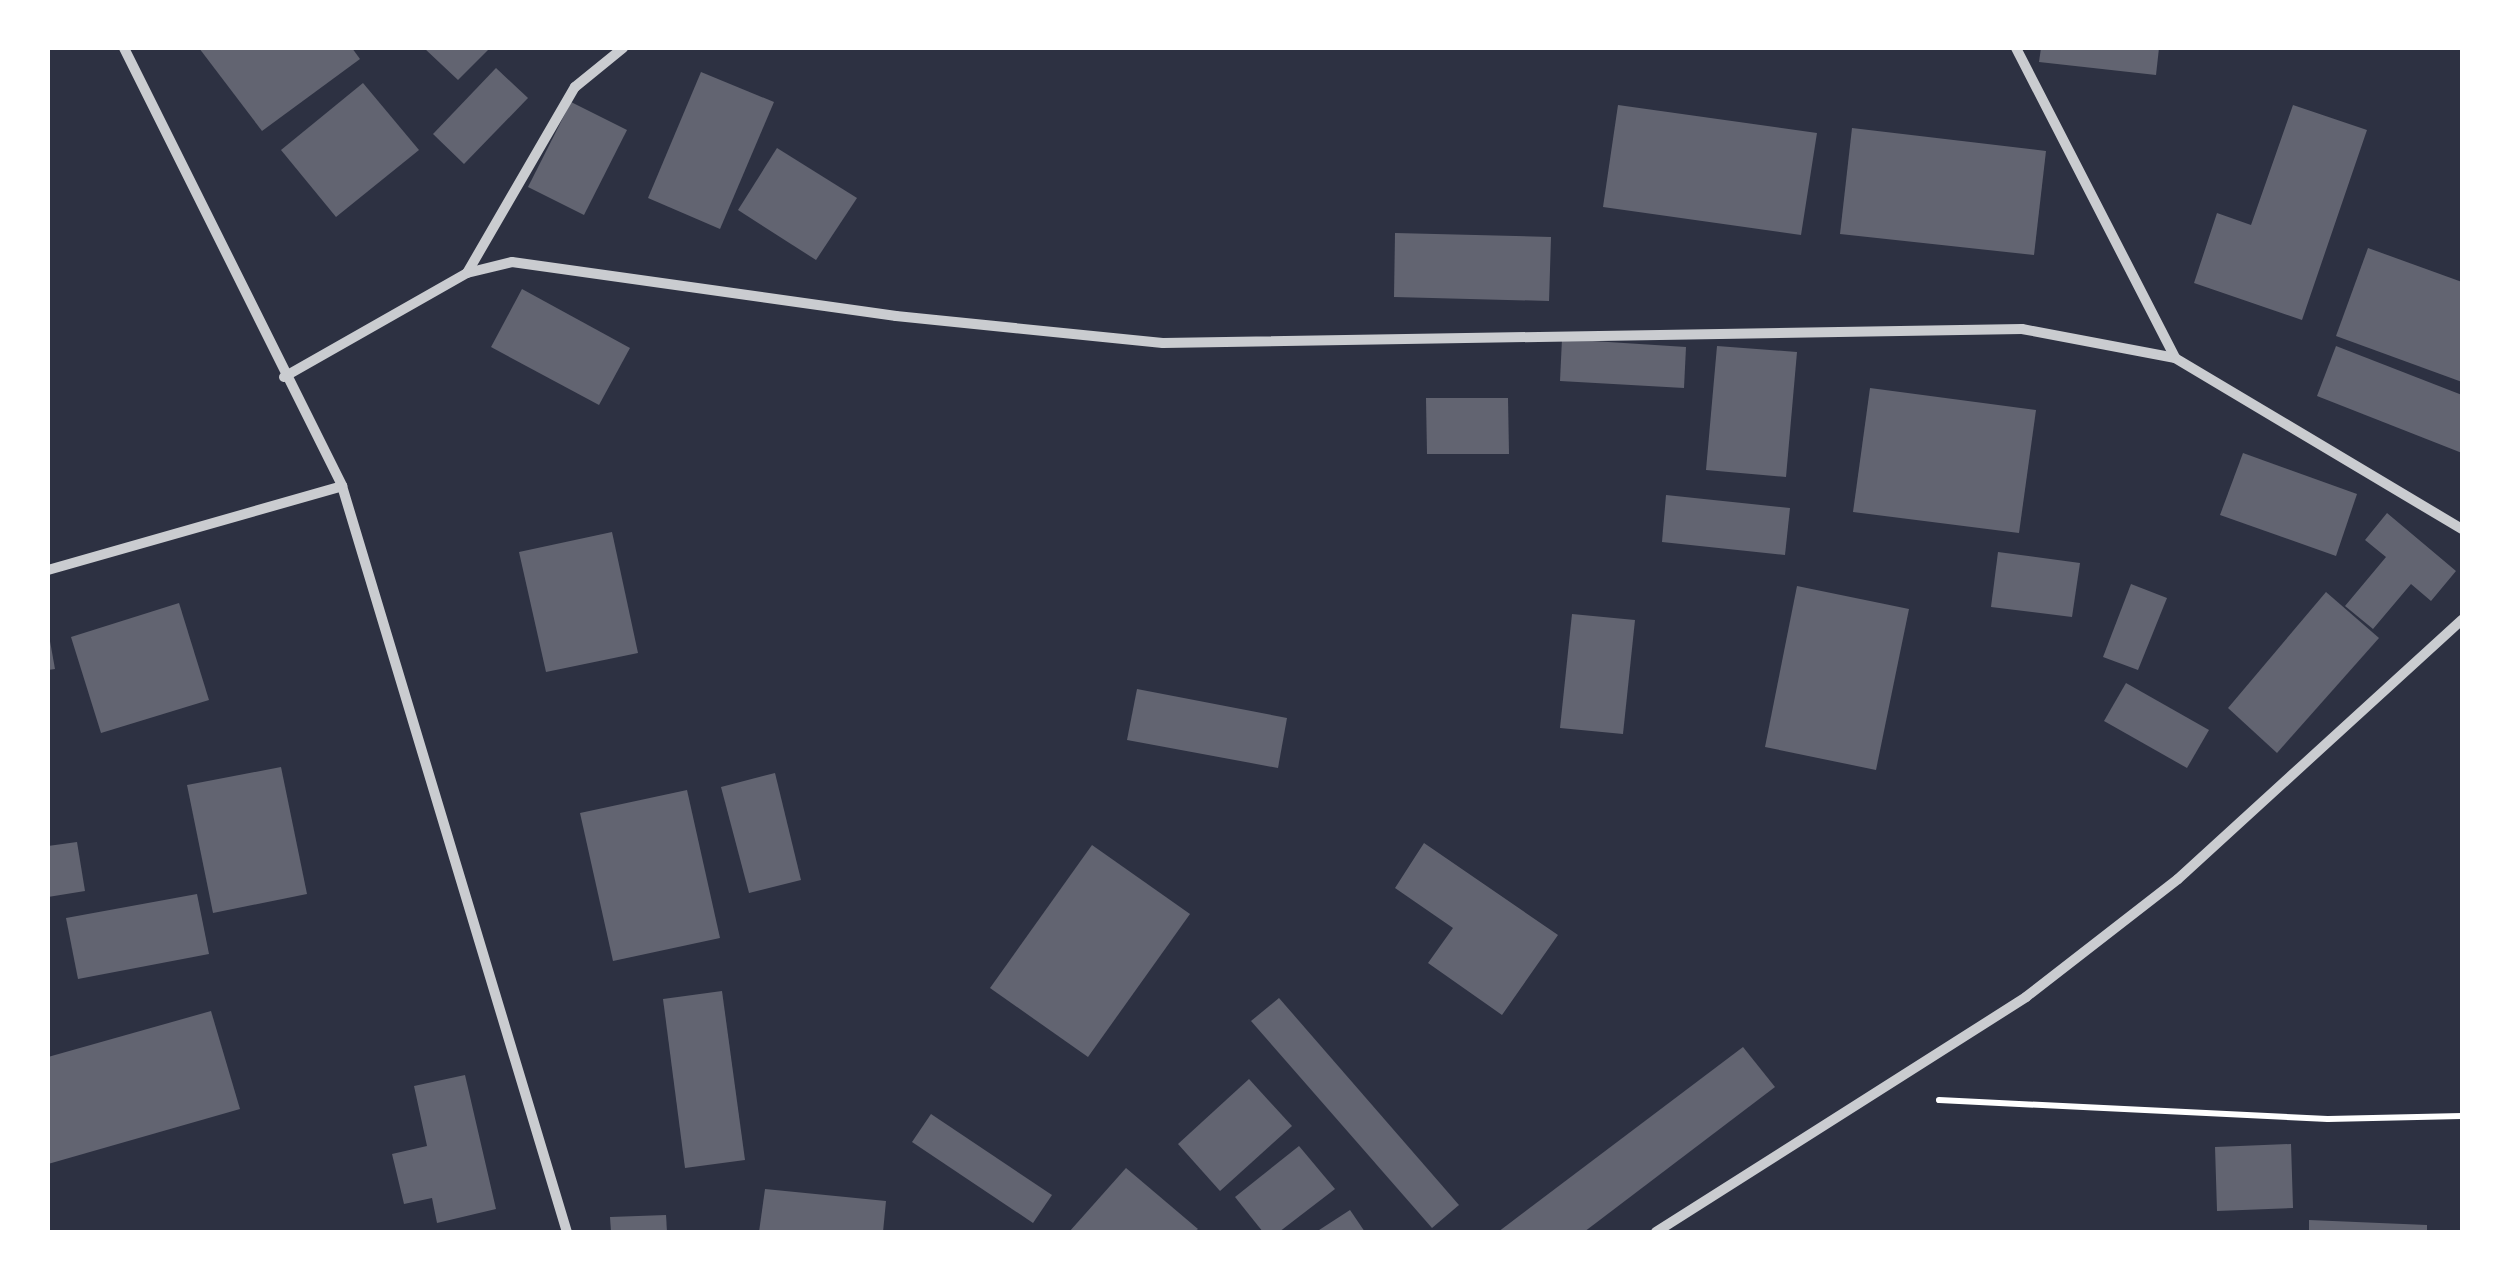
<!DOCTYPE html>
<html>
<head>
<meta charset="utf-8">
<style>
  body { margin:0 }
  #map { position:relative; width:2510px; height:1280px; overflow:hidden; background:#2d3142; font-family:"Archivo Narrow",sans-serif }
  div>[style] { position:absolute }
  .building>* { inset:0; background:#626471 }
  .path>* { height:6px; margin:-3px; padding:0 3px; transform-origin:3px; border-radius:3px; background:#fff }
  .minor>* { height:10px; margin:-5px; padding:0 5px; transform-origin:5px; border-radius:5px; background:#caccd0 }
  span { translate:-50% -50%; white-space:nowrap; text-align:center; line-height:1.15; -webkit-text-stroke:9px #fff; paint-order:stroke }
  .frame { position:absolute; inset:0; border:50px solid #fff; pointer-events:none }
</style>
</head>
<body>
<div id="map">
  <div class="building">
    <i style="clip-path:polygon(199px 48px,352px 48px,360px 59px,262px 131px)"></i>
    <i style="clip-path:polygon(424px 48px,490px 48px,458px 80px)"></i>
    <i style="clip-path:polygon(2041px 48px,2159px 48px,2156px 75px,2039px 62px)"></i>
    <i style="clip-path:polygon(496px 68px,528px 98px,464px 164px,433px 134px)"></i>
    <i style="clip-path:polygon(701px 72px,774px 102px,720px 229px,648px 198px)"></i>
    <i style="clip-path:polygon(363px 83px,419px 150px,336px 217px,281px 150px)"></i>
    <i style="clip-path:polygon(571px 102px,627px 130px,584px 215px,528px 187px)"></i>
    <i style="clip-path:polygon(1618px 105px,1817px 133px,1801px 235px,1603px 207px)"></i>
    <i style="clip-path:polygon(2293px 105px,2367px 130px,2302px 320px,2194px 283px,2217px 213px,2251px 225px)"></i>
    <i style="clip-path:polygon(1852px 128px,2046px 151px,2034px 255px,1840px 234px)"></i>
    <i style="clip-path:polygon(777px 148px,857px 198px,816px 260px,738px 210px)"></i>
    <i style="clip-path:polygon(1395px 233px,1551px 237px,1549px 301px,1394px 297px)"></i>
    <i style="clip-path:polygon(2368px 248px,2462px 282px,2462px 382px,2336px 336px)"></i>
    <i style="clip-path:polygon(522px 289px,630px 348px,599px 405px,491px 347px)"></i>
    <i style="clip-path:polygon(1562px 339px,1686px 347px,1684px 388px,1560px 381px)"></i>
    <i style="clip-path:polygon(1717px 346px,1797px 352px,1786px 477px,1706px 470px)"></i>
    <i style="clip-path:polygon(2336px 346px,2462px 395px,2462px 453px,2317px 396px)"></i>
    <i style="clip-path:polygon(1870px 388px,2036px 410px,2019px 533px,1853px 512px)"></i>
    <i style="clip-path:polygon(1426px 398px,1508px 398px,1509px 454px,1427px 454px)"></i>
    <i style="clip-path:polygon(2243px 453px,2357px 494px,2336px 556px,2220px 515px)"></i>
    <i style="clip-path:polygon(1666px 495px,1790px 508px,1785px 555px,1662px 542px)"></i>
    <i style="clip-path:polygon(2387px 513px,2456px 571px,2431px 601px,2411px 584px,2373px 629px,2345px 606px,2386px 557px,2365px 540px)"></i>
    <i style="clip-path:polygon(612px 532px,638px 653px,546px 672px,519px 552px)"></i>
    <i style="clip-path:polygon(1998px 552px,2080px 563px,2072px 617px,1991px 607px)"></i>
    <i style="clip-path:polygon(2131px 584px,2167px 598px,2138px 670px,2103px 657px)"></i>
    <i style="clip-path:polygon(1797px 586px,1909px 609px,1876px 770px,1765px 747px)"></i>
    <i style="clip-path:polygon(2326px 592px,2379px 638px,2277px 753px,2228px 708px)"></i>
    <i style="clip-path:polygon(179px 603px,209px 700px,101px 733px,71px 637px)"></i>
    <i style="clip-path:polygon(1572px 614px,1635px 620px,1623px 734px,1560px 728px)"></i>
    <i style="clip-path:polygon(48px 630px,55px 669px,48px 670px)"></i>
    <i style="clip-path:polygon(2126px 683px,2209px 730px,2187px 768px,2104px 721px)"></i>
    <i style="clip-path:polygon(1137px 689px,1287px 718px,1278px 768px,1127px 740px)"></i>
    <i style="clip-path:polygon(281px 767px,307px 894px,213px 913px,187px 785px)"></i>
    <i style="clip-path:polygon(775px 773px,801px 880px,749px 893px,721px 787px)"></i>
    <i style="clip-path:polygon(687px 790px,720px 938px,613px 961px,580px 813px)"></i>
    <i style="clip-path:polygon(77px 842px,85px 891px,48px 897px,48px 846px)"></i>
    <i style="clip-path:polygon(1424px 843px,1558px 935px,1502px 1015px,1428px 963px,1453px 928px,1395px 888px)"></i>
    <i style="clip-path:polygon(1092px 845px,1190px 914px,1088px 1057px,990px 988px)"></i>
    <i style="clip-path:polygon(197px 894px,209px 954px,78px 979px,66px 918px)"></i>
    <i style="clip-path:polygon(722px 991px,745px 1160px,685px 1168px,663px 999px)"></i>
    <i style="clip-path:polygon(1279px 998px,1459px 1205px,1432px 1228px,1251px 1021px)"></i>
    <i style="clip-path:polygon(211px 1011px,240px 1109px,48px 1164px,48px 1057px)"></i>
    <i style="clip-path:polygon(1743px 1047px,1775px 1087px,1584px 1232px,1498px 1232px)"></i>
    <i style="clip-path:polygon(465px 1075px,496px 1209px,437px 1223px,432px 1198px,404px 1204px,392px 1154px,427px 1146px,414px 1086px)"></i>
    <i style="clip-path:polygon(1249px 1079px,1292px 1126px,1220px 1191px,1178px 1144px)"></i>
    <i style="clip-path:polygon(931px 1114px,1052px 1195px,1033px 1223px,912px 1142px)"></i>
    <i style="clip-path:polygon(2291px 1144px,2293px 1208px,2217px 1211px,2215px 1147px)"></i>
    <i style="clip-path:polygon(1299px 1146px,1335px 1189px,1279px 1232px,1263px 1232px,1235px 1197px)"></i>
    <i style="clip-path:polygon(1126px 1168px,1198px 1229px,1194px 1232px,1069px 1232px)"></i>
    <i style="clip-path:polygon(765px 1189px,886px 1201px,883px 1232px,759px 1232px)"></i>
    <i style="clip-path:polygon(1350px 1210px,1365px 1232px,1316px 1232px)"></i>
    <i style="clip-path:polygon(666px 1215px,667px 1232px,611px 1232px,610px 1217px)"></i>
    <i style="clip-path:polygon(2309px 1220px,2427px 1225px,2427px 1232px,2309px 1232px)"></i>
  </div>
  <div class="path">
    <i style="left:1939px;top:1100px;width:389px;rotate:2.8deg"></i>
    <i style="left:2328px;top:1119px;width:134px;rotate:-1.3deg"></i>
  </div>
  <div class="minor">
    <i style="left:124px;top:48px;width:489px;rotate:63.5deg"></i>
    <i style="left:342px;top:486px;width:779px;rotate:73.22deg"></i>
    <i style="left:2016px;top:48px;width:348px;rotate:62.8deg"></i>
    <i style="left:467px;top:273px;width:215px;rotate:-59.9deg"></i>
    <i style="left:575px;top:87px;width:62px;rotate:-39.1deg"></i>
    <i style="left:284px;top:377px;width:210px;rotate:-29.6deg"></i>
    <i style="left:467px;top:273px;width:46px;rotate:-13.7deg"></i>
    <i style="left:512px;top:262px;width:388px;rotate:8deg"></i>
    <i style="left:896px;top:316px;width:268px;rotate:5.8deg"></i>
    <i style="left:1163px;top:343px;width:859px;rotate:-0.93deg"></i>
    <i style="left:2022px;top:329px;width:156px;rotate:10.7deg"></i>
    <i style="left:2175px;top:358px;width:334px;rotate:30.8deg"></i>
    <i style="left:48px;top:570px;width:306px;rotate:-15.9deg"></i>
    <i style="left:1656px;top:1232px;width:438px;rotate:-32.4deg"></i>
    <i style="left:2026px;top:997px;width:192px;rotate:-37.8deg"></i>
    <i style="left:2178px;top:879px;width:384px;rotate:-42.4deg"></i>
  </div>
  <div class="frame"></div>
</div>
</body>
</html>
